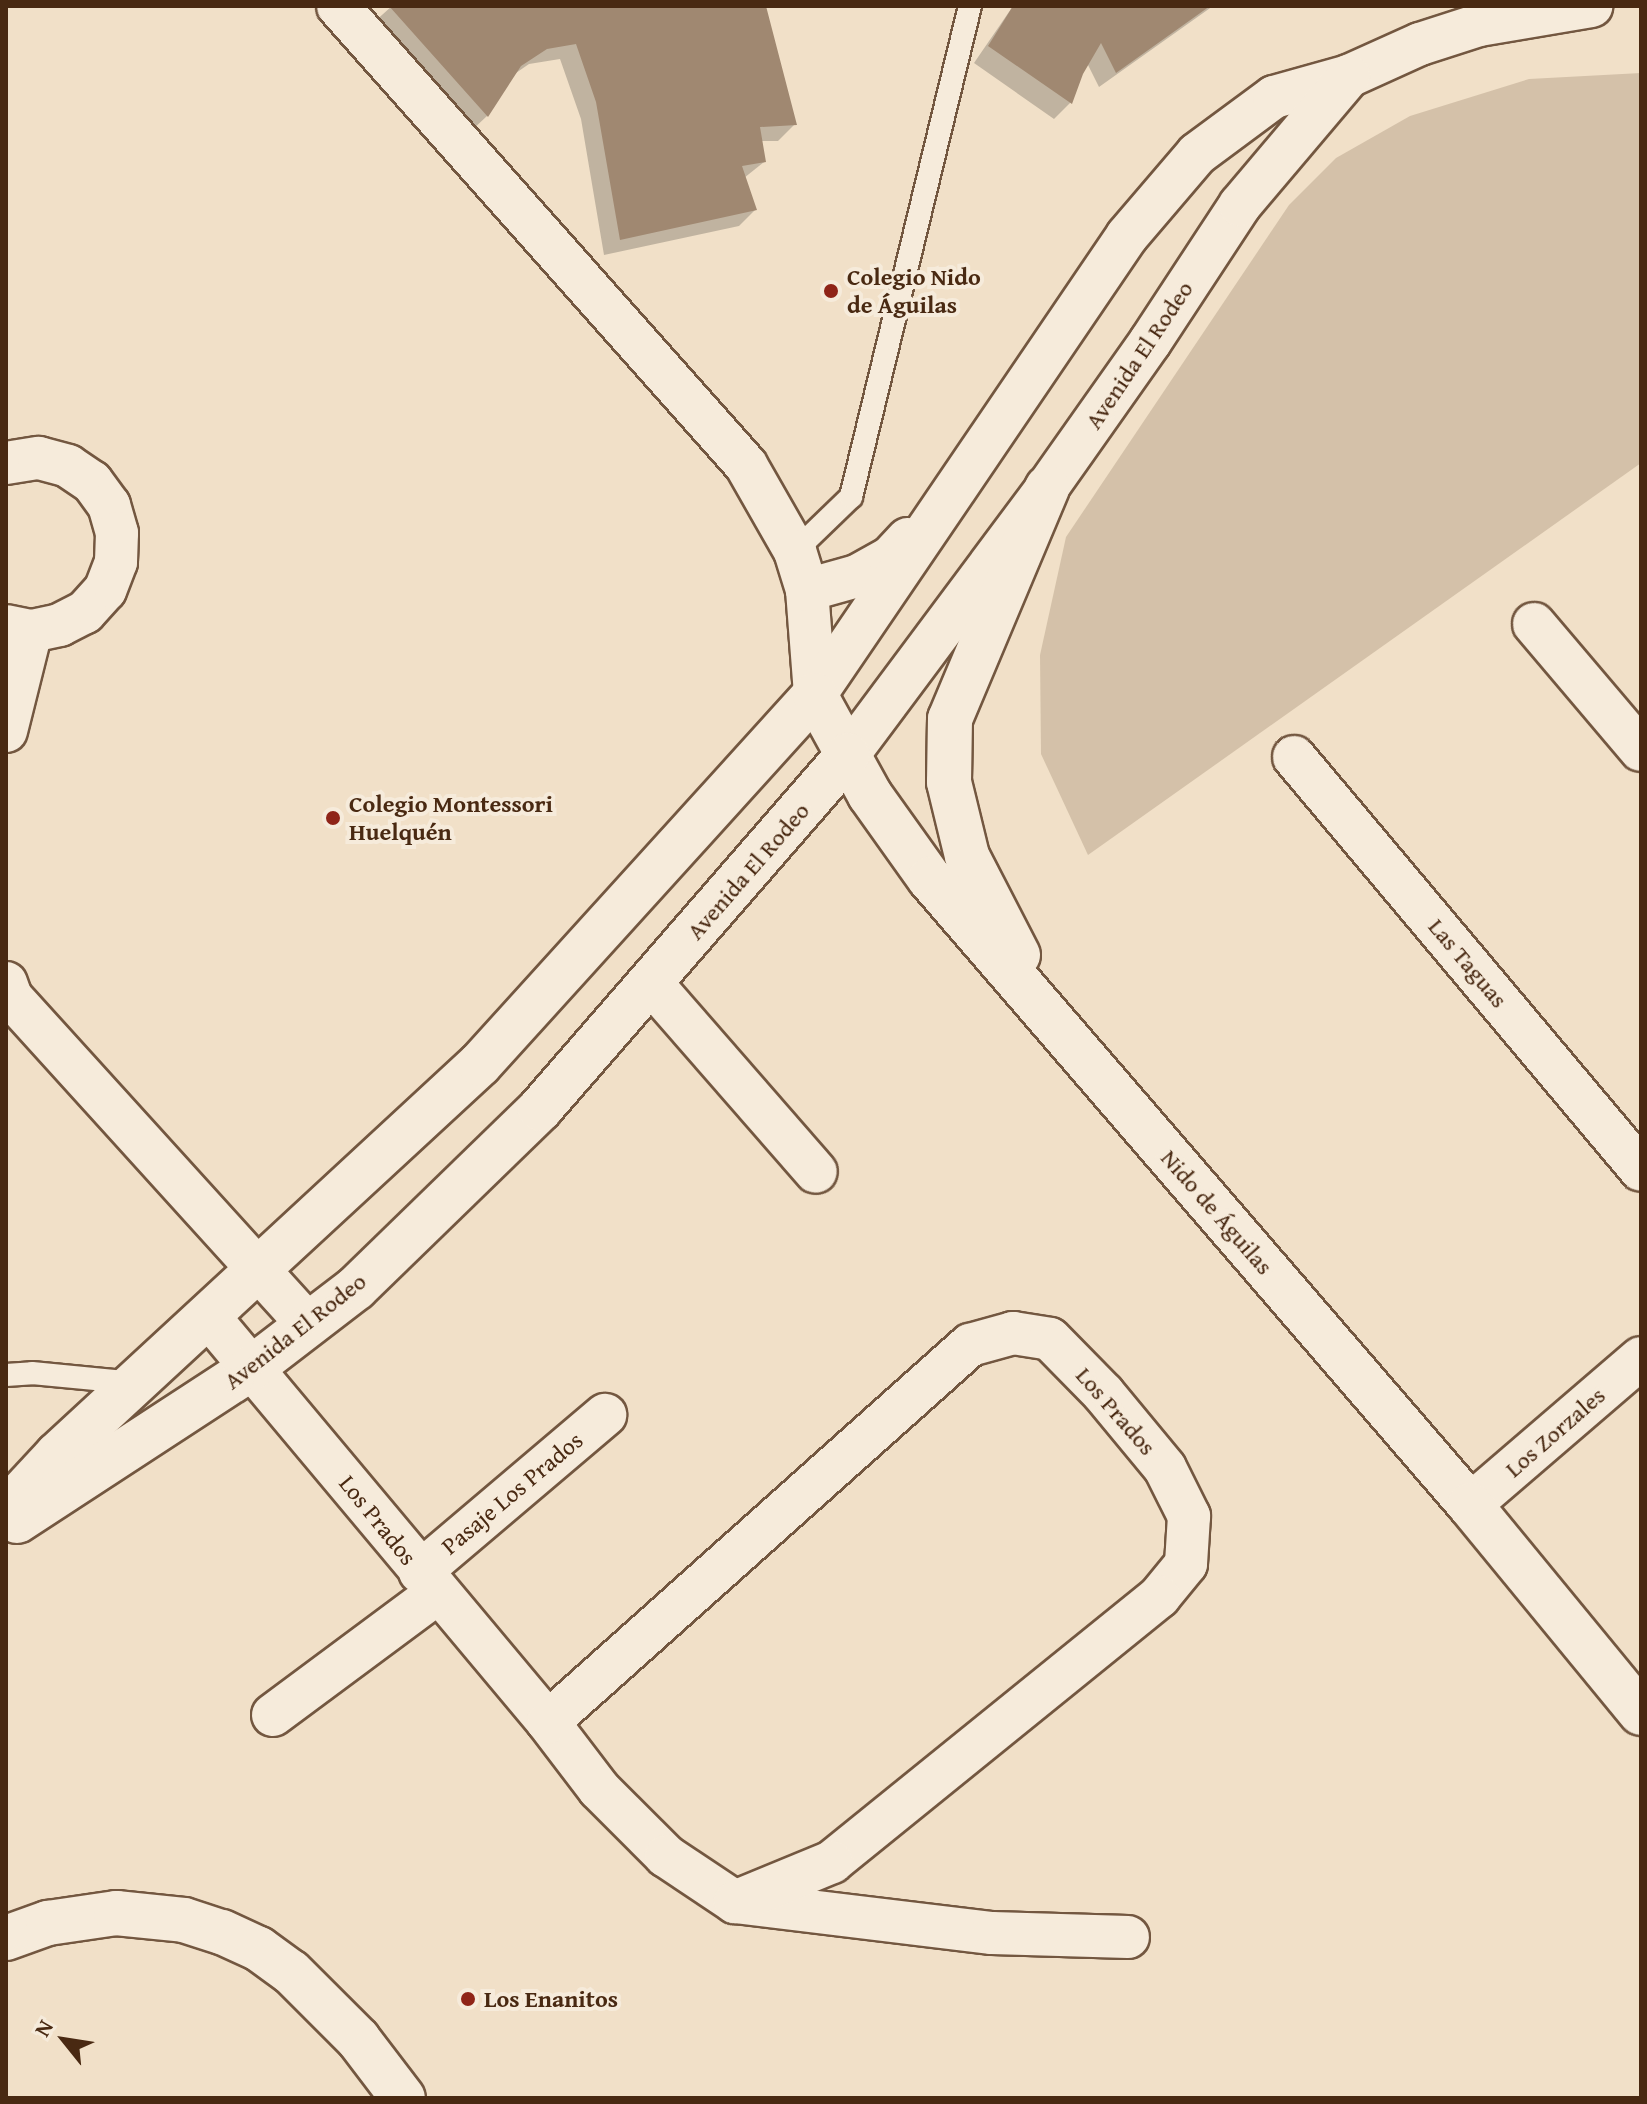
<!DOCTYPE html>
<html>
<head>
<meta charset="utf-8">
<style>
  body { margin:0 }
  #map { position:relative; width:1647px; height:2104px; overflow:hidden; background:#f1e0c8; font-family:"Gentium Book Plus",serif }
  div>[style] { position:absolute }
  .green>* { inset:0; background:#d4c1a9 }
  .shadow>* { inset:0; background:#0003 }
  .building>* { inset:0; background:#a08871 }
  .roads { filter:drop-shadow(2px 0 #735740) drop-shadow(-2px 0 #735740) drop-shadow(0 2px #735740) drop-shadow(0 -2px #735740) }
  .service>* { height:22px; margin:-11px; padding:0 11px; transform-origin:11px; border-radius:11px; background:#f6ebdb }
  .minor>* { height:42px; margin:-21px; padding:0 21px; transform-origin:21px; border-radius:21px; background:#f6ebdb }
  .tertiary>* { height:44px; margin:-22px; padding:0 22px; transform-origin:22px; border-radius:22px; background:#f6ebdb }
  .dots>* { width:22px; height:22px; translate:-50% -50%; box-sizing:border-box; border:4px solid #f6ebdb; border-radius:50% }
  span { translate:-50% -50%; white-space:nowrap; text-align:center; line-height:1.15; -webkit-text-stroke:8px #f6ebdb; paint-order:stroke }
  .poi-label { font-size:24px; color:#492912; font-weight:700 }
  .left { translate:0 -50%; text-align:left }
  .street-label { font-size:24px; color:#492912 }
  .frame { position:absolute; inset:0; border:8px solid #492912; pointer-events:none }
  .north { position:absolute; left:24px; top:2000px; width:80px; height:80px; -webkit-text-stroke:6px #f6ebdb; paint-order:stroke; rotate:300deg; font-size:22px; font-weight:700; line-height:32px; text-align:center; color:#492912 }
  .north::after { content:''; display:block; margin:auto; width:28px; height:36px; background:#492912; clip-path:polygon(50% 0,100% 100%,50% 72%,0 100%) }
</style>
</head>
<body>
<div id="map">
  <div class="green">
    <i style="clip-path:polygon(1641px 73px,1641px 463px,1088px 855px,1041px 754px,1040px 655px,1066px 537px,1289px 205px,1336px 158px,1410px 116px,1529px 79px)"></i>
  </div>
  <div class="shadow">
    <i style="clip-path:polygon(764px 6px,794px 125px,778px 141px,760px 141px,764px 162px,744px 178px,755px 210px,739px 226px,604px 255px,581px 119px,560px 59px,529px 64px,513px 75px,487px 116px,471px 131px,373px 23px,392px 6px)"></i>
    <i style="clip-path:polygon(1013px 6px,1213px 6px,1099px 87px,1087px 63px,1070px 103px,1054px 119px,974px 63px)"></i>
  </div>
  <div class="building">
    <i style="clip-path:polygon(389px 6px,766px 6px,797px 125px,760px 127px,766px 162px,742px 166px,757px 210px,620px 240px,596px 102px,576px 44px,547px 49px,521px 66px,488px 117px)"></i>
    <i style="clip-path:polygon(1013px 6px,1210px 6px,1116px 73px,1101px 43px,1083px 74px,1072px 104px,988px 46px)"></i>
  </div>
  <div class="roads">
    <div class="service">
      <i style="left:795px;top:551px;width:78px;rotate:-44deg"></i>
      <i style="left:851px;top:497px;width:505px;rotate:-76.38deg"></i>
      <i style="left:6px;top:1375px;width:26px;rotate:-4deg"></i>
      <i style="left:32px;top:1373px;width:103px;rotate:5.5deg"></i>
    </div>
    <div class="minor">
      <i style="left:338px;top:6px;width:614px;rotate:48.37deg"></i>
      <i style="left:746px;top:465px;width:99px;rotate:60.3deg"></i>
      <i style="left:795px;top:551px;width:41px;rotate:72.9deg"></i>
      <i style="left:807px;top:590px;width:105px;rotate:85.6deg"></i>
      <i style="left:6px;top:463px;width:33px;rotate:-9deg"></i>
      <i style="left:39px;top:458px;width:30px;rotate:15deg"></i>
      <i style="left:68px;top:466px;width:29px;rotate:34deg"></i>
      <i style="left:92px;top:482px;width:29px;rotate:54deg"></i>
      <i style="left:109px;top:505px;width:29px;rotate:74deg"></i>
      <i style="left:117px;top:533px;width:29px;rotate:92deg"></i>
      <i style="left:116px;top:562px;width:30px;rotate:111deg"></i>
      <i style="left:105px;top:590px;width:30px;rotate:132deg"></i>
      <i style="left:85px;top:612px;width:28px;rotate:153deg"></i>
      <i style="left:60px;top:625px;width:30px;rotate:168deg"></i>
      <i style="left:31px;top:631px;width:25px;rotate:-169deg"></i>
      <i style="left:807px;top:590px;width:52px;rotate:-15.6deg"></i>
      <i style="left:857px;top:576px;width:38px;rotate:-29deg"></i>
      <i style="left:890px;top:558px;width:26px;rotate:-47deg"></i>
      <i style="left:1534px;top:624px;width:165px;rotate:49.7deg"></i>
      <i style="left:815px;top:695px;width:555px;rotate:-55.79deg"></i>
      <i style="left:1127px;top:236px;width:108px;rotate:-49.5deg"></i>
      <i style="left:1197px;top:154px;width:96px;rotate:-36.5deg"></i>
      <i style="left:1274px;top:97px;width:78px;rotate:-15.6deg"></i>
      <i style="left:1349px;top:76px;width:78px;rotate:-24.3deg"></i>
      <i style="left:1420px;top:44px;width:62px;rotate:-17.9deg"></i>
      <i style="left:1479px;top:25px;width:114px;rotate:-9.6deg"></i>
      <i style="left:6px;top:731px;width:103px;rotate:-76deg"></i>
      <i style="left:848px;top:755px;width:333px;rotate:-53.3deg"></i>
      <i style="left:1047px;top:488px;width:179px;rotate:-54.8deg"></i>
      <i style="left:1150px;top:342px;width:164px;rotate:-56.7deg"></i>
      <i style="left:1240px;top:205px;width:169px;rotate:-49.8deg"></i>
      <i style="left:1294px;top:757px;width:539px;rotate:49.96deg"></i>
      <i style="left:6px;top:983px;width:15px;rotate:70deg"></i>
      <i style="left:11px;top:997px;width:442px;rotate:47.8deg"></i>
      <i style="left:652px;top:984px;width:249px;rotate:48.9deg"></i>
      <i style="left:209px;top:1317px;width:528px;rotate:50.07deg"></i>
      <i style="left:548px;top:1722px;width:84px;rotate:52.7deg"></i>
      <i style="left:599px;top:1789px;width:95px;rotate:45deg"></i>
      <i style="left:666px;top:1856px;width:83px;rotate:33.7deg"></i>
      <i style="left:735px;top:1902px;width:259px;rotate:6.9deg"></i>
      <i style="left:992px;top:1933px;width:136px;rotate:1.7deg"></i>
      <i style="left:1470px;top:1505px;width:225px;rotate:-40.7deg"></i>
      <i style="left:420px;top:1572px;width:243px;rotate:-40.3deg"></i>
      <i style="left:273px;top:1715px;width:204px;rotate:-36.6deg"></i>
      <i style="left:548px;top:1722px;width:566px;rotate:-41.78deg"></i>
      <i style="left:970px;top:1345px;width:45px;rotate:-15.6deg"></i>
      <i style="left:1013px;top:1333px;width:37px;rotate:9deg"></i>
      <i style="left:1050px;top:1339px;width:76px;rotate:45.5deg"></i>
      <i style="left:1103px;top:1393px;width:97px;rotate:50.4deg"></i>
      <i style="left:1165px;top:1468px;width:54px;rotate:63.4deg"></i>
      <i style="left:1189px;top:1516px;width:48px;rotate:93.6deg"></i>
      <i style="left:1186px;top:1564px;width:43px;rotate:129.3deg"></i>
      <i style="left:1159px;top:1597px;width:421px;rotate:141deg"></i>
      <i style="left:832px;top:1862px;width:105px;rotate:157.6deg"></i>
    </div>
    <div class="tertiary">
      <i style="left:1018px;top:955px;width:111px;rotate:-117.3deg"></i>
      <i style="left:967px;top:856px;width:76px;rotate:-103.7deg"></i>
      <i style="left:949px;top:782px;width:63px;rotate:-89.1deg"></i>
      <i style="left:950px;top:719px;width:251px;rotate:-67.2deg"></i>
      <i style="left:6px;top:1510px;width:75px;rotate:-47.2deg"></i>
      <i style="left:57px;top:1455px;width:576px;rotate:-42.75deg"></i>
      <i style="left:480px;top:1064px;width:498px;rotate:-47.8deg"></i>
      <i style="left:815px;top:695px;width:114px;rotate:61.2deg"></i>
      <i style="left:870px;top:795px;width:103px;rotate:54.5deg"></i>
      <i style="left:930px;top:879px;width:827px;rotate:49.22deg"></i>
      <i style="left:1470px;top:1505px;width:269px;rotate:50.6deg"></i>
      <i style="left:17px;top:1521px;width:282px;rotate:-33.1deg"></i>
      <i style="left:253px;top:1367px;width:130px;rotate:-37.5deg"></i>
      <i style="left:356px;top:1288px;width:257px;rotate:-44.2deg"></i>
      <i style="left:540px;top:1109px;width:469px;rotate:-49deg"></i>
      <i style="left:6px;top:1938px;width:45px;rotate:-19.7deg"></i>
      <i style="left:48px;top:1923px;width:69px;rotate:-8.4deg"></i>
      <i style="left:116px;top:1913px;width:68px;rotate:5.9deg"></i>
      <i style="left:184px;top:1920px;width:40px;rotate:18deg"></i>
      <i style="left:222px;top:1932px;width:41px;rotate:24.7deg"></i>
      <i style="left:259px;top:1949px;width:39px;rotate:36deg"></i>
      <i style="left:291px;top:1972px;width:95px;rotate:45deg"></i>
      <i style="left:358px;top:2039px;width:74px;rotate:52.7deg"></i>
    </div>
  </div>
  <div class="dots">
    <i style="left:831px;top:291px;background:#8f2418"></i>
    <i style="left:333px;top:818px;background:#8f2418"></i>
    <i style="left:468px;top:1999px;background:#8f2418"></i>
  </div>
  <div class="poi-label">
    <span class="left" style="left:847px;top:291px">Colegio Nido<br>de Águilas</span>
    <span class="left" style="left:349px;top:818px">Colegio Montessori<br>Huelquén</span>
    <span class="left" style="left:484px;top:1999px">Los Enanitos</span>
  </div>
  <div class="street-label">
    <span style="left:1139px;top:355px;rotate:-56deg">Avenida El Rodeo</span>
    <span style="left:748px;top:871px;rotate:-49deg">Avenida El Rodeo</span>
    <span style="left:1468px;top:963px;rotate:50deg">Las Taguas</span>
    <span style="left:1217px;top:1212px;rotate:49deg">Nido de Águilas</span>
    <span style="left:295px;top:1331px;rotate:-38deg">Avenida El Rodeo</span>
    <span style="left:1116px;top:1411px;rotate:49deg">Los Prados</span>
    <span style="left:1555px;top:1432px;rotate:-41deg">Los Zorzales</span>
    <span style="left:512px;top:1493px;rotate:-40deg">Pasaje Los Prados</span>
    <span style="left:378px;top:1520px;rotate:51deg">Los Prados</span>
  </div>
  <div class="frame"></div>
  <div class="north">N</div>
</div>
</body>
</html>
